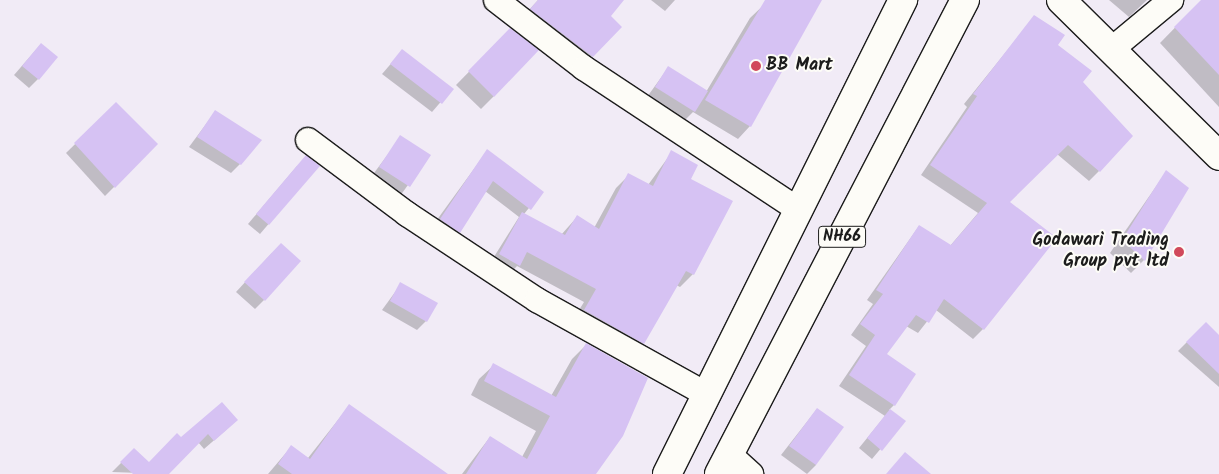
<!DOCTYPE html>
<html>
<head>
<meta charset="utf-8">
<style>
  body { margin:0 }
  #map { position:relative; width:1219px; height:474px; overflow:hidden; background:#f1ebf6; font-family:Kalam,sans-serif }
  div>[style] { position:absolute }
  .shadow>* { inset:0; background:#0003 }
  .building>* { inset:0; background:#d6c2f3 }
  .roads { filter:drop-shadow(1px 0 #1c1c1c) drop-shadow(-1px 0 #1c1c1c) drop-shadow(0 1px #1c1c1c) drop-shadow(0 -1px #1c1c1c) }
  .street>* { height:24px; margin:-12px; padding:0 12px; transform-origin:12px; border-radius:12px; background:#fdfcf7 }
  .secondary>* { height:28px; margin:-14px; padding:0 14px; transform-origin:14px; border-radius:14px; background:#fdfcf7 }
  .highway>* { height:28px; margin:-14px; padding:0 14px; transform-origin:14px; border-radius:14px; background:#fdfcf7 }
  .dots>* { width:14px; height:14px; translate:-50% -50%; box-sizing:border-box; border:2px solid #fdfcf7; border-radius:50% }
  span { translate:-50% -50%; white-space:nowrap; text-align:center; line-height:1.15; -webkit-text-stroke:4px #fdfcf7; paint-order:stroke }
  .shield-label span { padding:1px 4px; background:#fdfcf7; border:1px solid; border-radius:4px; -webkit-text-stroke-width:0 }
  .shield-label { font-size:16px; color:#1c1c1c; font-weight:700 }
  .poi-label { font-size:18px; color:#1c1c1c; font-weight:700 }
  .left { translate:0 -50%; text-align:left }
  .right { translate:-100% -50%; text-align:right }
</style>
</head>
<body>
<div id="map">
  <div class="shadow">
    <i style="clip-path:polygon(538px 0,623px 0,610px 16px,620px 27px,579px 69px,518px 22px)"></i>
    <i style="clip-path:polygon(651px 0,675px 0,665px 11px)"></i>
    <i style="clip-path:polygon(769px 0,821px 0,750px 126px,738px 139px,693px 112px,685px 120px,647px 97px,668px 68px,706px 92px,750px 18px)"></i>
    <i style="clip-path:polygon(1109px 0,1147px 0,1129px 17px)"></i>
    <i style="clip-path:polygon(1202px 0,1219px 2px,1219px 107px,1160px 43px)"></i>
    <i style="clip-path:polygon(1035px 16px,1082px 83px,1099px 171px,1089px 181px,1057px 154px,1008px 202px,983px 329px,973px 339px,936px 310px,918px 333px,906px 326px,885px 355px,894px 405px,889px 410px,904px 421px,872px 459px,859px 448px,885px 416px,839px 386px,866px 346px,851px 335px,873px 304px,867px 300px,919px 226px,950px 246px,978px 213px,921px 175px,967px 107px,964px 104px)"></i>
    <i style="clip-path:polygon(510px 30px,494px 96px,481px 109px,456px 85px)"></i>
    <i style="clip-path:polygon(41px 44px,38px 79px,29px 88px,14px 75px)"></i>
    <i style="clip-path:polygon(402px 51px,452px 89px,432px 112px,382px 74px)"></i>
    <i style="clip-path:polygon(116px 104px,157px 144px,105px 196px,66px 153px)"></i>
    <i style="clip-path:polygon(215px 112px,240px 164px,231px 173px,189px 147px)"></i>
    <i style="clip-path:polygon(401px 137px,429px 156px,400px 196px,371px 177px)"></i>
    <i style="clip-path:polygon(487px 151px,542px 192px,524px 214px,561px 235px,577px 217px,594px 228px,616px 188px,629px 175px,648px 185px,672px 152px,689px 179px,693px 274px,680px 287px,676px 285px,643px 343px,630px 356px,571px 323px,584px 302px,517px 266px,506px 278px,487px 268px,519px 217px,485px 191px,450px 241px,431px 228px)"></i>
    <i style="clip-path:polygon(297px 166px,318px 166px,260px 234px,248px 224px)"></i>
    <i style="clip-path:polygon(1166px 172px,1187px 189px,1144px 260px,1131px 273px,1110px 253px)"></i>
    <i style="clip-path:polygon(272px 253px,264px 300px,255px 309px,236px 292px)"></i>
    <i style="clip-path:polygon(401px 284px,426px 321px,417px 330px,382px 310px)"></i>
    <i style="clip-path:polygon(1206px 323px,1219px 336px,1219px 387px,1178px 351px)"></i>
    <i style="clip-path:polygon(586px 345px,595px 474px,462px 474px,490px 437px,522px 457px,536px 431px,471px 395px,479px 379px,494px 365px,551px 396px,572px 359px)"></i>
    <i style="clip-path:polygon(349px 406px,446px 474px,268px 474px,291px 447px,308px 458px)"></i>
    <i style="clip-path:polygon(817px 409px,816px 465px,807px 474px,781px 455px)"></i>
    <i style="clip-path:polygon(227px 429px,204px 449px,198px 442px,168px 474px,112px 472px,134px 450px,149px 464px,181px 439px)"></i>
  </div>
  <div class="building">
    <i style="clip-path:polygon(538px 0,624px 0,611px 16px,622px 27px,593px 57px,530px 9px)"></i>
    <i style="clip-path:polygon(765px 0,822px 0,751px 127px,705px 100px)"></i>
    <i style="clip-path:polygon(1201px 0,1219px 0,1219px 75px,1174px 27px)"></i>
    <i style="clip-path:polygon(1034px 15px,1065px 35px,1058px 45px,1092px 71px,1083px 82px,1133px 136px,1100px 172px,1068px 145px,1010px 202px,1057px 238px,984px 330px,944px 299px,929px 323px,916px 315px,887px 354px,916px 374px,895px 406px,849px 375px,875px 335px,860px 324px,883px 294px,876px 290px,919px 225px,951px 245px,987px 203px,930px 165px,977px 96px,973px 94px)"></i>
    <i style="clip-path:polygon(510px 28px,539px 50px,494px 97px,468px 71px)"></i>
    <i style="clip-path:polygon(41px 43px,58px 57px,39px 80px,22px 66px)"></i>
    <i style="clip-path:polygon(402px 49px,454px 89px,442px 104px,390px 64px)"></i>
    <i style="clip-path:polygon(668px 66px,708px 91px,695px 112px,655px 87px)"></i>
    <i style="clip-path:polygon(116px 102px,158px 144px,115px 188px,74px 143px)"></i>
    <i style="clip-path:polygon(215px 110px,262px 140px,241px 165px,197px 137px)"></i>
    <i style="clip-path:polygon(400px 135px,431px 155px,410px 187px,379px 167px)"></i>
    <i style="clip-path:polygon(487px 149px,544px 192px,531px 210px,493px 181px,460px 233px,440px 219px)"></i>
    <i style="clip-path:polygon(671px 150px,698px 165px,691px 179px,733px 201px,694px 275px,686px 271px,644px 344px,584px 310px,596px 289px,527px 252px,520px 266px,499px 254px,522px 212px,565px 235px,577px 215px,599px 229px,628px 173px,653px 186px)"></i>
    <i style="clip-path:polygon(306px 155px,320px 166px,269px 225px,256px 214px)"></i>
    <i style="clip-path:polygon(1166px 170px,1189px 188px,1145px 261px,1122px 240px)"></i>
    <i style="clip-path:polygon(281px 243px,301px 261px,265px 301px,244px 282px)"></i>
    <i style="clip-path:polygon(400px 282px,438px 303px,427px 322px,390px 301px)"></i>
    <i style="clip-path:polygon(1206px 322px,1219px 335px,1219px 374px,1186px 342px)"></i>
    <i style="clip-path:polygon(586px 343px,648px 378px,623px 436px,596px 474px,466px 474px,490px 436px,527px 459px,550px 416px,484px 381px,493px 363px,556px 397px)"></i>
    <i style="clip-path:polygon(222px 402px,238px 420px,214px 441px,208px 434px,169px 474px,133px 474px,120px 462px,134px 448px,149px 462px,177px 433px,181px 437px)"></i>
    <i style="clip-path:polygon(349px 404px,448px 474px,292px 474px,278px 464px,291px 445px,310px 459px)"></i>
    <i style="clip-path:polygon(817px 408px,844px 427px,816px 465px,789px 446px)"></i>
    <i style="clip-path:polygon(890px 409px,906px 421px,882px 451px,867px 438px)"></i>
    <i style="clip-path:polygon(905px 452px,931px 474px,886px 474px)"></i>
  </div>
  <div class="roads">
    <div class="street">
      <i style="left:496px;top:0;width:111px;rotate:37.7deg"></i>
      <i style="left:584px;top:68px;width:255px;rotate:33.5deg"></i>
      <i style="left:1112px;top:49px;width:77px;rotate:-39.7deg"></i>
      <i style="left:308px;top:140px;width:124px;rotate:36.8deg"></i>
      <i style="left:407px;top:214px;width:156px;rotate:33.5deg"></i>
      <i style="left:537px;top:300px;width:193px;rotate:29.1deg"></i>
      <i style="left:729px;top:454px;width:30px;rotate:42deg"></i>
    </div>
    <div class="secondary">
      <i style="left:1061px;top:0;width:222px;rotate:44.6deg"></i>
    </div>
    <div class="highway">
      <i style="left:667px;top:474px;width:530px;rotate:-63.53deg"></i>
      <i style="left:719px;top:474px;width:534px;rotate:-62.57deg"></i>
    </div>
  </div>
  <div class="dots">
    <i style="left:756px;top:66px;background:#d1495b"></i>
    <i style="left:1179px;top:252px;background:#d1495b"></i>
  </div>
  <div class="shield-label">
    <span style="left:842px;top:237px">NH66</span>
  </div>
  <div class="poi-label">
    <span class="left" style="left:766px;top:66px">BB Mart</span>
    <span class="right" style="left:1169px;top:252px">Godawari Trading<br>Group pvt ltd</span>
  </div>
</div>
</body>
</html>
